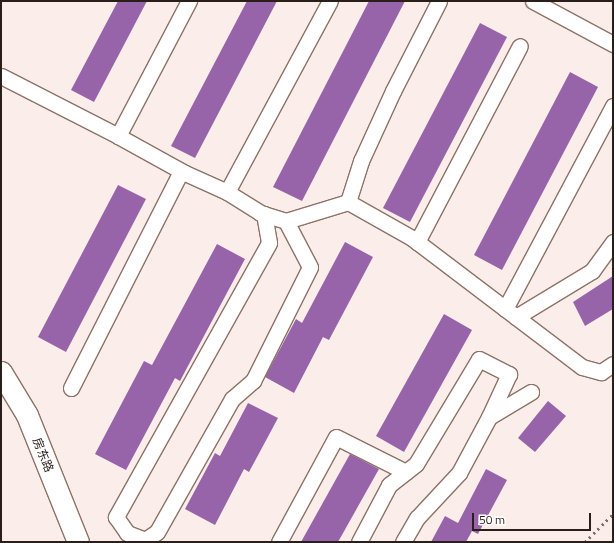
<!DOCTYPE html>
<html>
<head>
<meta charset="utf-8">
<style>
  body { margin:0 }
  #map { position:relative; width:614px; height:543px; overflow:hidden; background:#fbeeea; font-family:"Titillium Web","Noto Sans SC",sans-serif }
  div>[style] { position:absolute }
  .building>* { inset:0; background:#9764a9 }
  .roads { filter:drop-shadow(1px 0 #8d7268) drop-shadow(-1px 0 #8d7268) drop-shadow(0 1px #8d7268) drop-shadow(0 -1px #8d7268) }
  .street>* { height:15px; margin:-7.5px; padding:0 7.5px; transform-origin:7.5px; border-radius:7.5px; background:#fff }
  .secondary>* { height:21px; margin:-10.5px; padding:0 10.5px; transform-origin:10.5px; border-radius:10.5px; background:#fff }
  .rail>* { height:3px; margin-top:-1.5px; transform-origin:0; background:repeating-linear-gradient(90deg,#7a6e6a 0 2px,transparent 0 6px) }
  span { translate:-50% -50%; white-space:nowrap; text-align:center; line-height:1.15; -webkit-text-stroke:3px #fff; paint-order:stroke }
  .street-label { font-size:12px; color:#291e1a }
  .frame { position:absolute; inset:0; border:2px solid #291e1a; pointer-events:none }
  .scale { position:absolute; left:472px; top:513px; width:119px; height:18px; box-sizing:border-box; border:2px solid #291e1a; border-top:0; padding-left:5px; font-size:12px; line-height:14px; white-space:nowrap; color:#291e1a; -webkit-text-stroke:3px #fff; paint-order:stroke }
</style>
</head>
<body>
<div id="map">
  <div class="building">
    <i style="clip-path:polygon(118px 1px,147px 1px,94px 102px,71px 90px)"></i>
    <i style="clip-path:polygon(247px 1px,277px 1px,195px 158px,171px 146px)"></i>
    <i style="clip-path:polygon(369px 1px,405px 1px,302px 201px,273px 187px)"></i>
    <i style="clip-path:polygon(480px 23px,507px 37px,410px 222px,383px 208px)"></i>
    <i style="clip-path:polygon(570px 72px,598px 87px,502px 270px,474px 255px)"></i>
    <i style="clip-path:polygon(118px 185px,146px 199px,66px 352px,38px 337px)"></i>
    <i style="clip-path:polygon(345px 242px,373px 257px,329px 340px,323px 337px,294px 393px,265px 377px,296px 319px,302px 323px)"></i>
    <i style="clip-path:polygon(217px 244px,245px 259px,180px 381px,175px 378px,126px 470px,95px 454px,144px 361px,152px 365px)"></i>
    <i style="clip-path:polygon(613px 276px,613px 309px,585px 326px,573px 302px)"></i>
    <i style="clip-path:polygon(444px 314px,472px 330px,404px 452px,376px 436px)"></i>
    <i style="clip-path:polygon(548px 401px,566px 416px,535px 452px,518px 438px)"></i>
    <i style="clip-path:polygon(248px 403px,278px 418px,249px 472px,244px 469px,215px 525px,185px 509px,215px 453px,220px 456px)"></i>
    <i style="clip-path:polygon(350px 454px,379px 469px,338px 542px,301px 542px)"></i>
    <i style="clip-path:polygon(486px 469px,507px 480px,478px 534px,472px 531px,466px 542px,431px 542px,445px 516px,458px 523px)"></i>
  </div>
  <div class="roads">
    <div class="street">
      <i style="left:533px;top:1px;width:91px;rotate:28.3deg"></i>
      <i style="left:1px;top:76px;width:131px;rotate:27.1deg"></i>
      <i style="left:118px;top:136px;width:77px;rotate:28.9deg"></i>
      <i style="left:185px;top:173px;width:46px;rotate:24.3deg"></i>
      <i style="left:227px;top:192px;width:39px;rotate:32deg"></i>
      <i style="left:260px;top:213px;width:27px;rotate:17deg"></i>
      <i style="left:286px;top:221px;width:65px;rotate:-17deg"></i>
      <i style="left:348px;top:202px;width:73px;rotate:29.4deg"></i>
      <i style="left:412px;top:238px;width:213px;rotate:37.2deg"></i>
      <i style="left:582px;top:367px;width:20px;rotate:15deg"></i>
      <i style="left:601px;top:372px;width:14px;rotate:-34deg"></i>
      <i style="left:118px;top:136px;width:153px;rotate:-62.3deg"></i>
      <i style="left:227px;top:192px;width:217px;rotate:-61.7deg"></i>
      <i style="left:348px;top:202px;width:43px;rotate:-72.4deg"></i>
      <i style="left:361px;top:161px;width:77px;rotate:-65.4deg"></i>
      <i style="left:393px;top:91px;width:101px;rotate:-62.9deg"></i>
      <i style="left:264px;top:214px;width:29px;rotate:80deg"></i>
      <i style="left:269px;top:243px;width:314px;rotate:119.2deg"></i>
      <i style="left:116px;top:517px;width:19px;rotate:55deg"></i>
      <i style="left:127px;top:533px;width:19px;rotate:21deg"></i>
      <i style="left:145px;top:540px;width:14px;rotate:-34deg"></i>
      <i style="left:157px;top:532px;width:153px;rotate:-60.6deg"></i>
      <i style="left:232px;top:399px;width:28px;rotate:-41deg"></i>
      <i style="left:253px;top:381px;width:127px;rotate:-63.4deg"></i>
      <i style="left:310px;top:267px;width:52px;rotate:-117.6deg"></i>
      <i style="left:417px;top:242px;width:221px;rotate:-62.3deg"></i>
      <i style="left:505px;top:309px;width:230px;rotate:-62deg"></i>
      <i style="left:516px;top:317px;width:89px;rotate:-31.2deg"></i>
      <i style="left:592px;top:271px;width:36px;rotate:-54deg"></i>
      <i style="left:71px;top:388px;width:243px;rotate:-63.1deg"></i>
      <i style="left:279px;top:542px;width:119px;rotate:-61.5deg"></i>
      <i style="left:336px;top:437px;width:78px;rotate:26.6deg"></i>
      <i style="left:359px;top:542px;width:64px;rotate:-62.2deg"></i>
      <i style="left:389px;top:485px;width:34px;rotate:-38deg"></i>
      <i style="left:416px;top:464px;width:122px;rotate:-59deg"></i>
      <i style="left:479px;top:359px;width:34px;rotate:27deg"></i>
      <i style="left:509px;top:374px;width:47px;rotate:114.9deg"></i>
      <i style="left:403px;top:542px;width:28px;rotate:-60deg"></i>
      <i style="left:417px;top:518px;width:62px;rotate:-47deg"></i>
      <i style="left:459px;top:473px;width:64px;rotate:-61.8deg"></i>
      <i style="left:489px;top:417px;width:49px;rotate:-30.8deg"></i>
    </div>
    <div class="secondary">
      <i style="left:1px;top:372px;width:50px;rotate:58.8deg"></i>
      <i style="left:27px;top:415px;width:137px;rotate:68.1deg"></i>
    </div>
  </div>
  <div class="rail">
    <i style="left:585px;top:542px;width:40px;rotate:-45deg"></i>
  </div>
  <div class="street-label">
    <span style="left:43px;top:455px;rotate:68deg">房东路</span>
  </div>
  <div class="frame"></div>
  <div class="scale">50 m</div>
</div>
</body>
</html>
